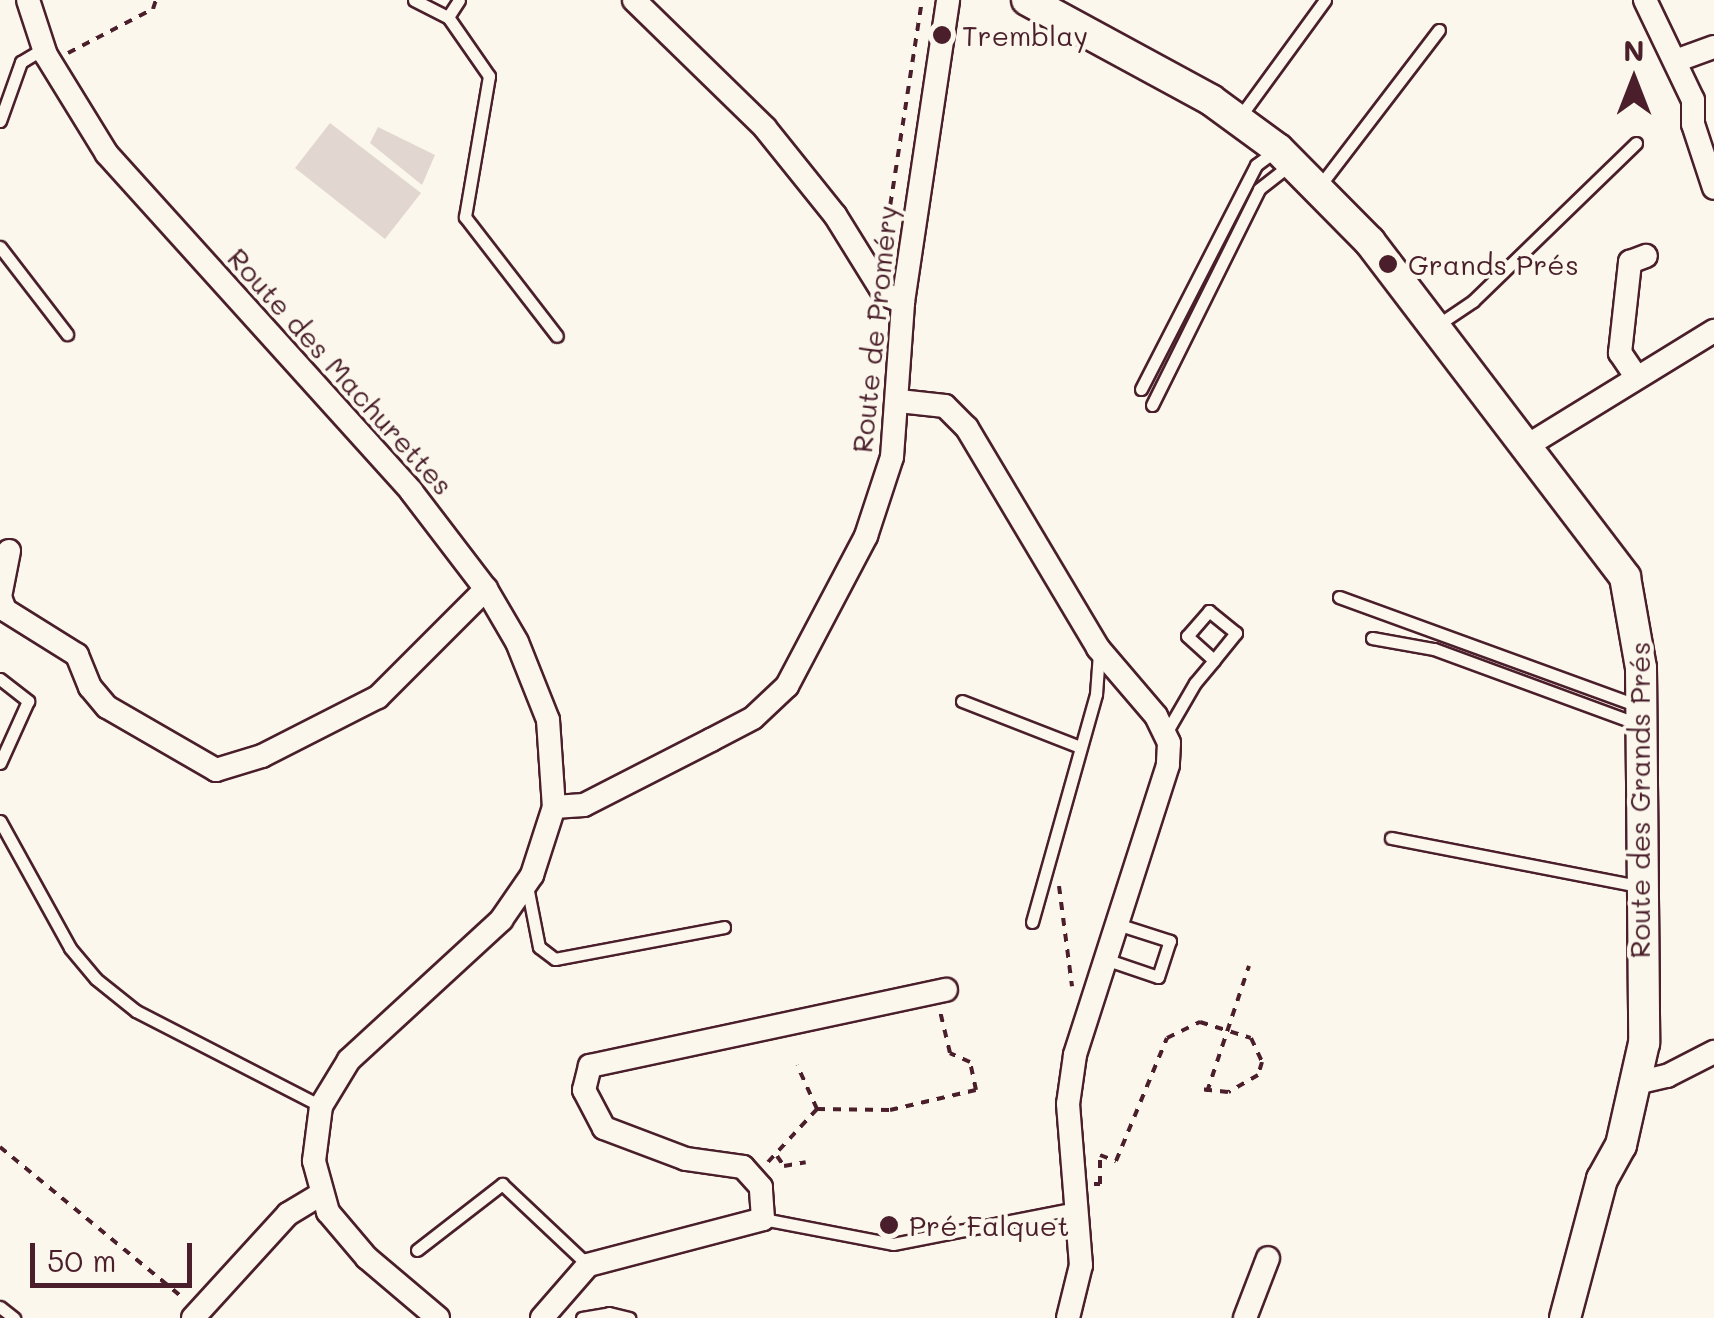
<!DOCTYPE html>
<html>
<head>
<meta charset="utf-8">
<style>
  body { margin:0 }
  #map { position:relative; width:1714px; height:1318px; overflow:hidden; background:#fbf7ec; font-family:Mali,sans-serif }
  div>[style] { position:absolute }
  .green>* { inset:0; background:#e2d7d0 }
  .path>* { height:4px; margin-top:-2px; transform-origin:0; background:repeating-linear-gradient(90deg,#4a1f2b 0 8px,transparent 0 16px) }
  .roads { filter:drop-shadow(2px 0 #4a1f2b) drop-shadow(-2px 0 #4a1f2b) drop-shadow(0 2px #4a1f2b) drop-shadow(0 -2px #4a1f2b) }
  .service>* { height:11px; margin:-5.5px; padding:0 5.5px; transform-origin:5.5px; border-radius:5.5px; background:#fbf7ec }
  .minor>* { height:22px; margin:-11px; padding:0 11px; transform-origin:11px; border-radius:11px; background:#fbf7ec }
  .tertiary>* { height:30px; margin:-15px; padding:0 15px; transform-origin:15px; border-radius:15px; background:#fbf7ec }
  .dots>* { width:28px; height:28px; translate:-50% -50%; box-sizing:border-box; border:5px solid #fbf7ec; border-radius:50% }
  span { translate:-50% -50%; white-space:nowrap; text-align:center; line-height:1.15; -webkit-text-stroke:8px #fbf7ec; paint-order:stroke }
  .poi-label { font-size:28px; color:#4a1f2b }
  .left { translate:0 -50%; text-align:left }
  .street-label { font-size:28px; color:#4a1f2b }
  .north { position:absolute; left:1584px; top:30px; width:100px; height:100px; -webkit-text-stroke:8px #fbf7ec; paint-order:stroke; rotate:0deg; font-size:28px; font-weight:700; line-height:40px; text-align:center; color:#4a1f2b }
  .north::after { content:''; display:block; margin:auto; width:35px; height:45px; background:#4a1f2b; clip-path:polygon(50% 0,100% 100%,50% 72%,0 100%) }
  .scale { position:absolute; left:30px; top:1243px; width:162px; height:45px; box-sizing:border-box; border:5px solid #4a1f2b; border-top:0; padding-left:12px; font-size:30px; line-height:35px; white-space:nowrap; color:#4a1f2b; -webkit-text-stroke:8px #fbf7ec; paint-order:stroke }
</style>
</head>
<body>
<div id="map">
  <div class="green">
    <i style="clip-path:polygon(330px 123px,421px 193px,385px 239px,295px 168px)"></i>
    <i style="clip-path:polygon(378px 127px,435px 155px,422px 185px,370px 143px)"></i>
  </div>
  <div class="path">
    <i style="left:68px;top:53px;width:96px;rotate:-27.4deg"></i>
    <i style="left:153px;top:9px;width:9px;rotate:-72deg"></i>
    <i style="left:883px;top:252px;width:255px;rotate:-81.2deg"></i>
    <i style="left:1059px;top:886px;width:101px;rotate:82.6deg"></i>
    <i style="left:1207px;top:1092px;width:133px;rotate:-71.6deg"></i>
    <i style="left:817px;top:1109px;width:73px;rotate:0.8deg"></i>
    <i style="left:890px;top:1110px;width:88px;rotate:-13.1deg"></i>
    <i style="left:976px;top:1090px;width:29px;rotate:-102deg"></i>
    <i style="left:970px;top:1062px;width:22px;rotate:-156deg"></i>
    <i style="left:950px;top:1053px;width:43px;rotate:-103.4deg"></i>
    <i style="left:0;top:1147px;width:234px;rotate:39.5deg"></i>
    <i style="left:777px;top:1156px;width:12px;rotate:55deg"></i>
    <i style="left:784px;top:1166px;width:22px;rotate:-10deg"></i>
    <i style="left:768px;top:1162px;width:72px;rotate:-47.2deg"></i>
    <i style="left:817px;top:1109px;width:48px;rotate:-114.4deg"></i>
    <i style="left:1094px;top:1184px;width:6px"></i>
    <i style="left:1100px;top:1184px;width:29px;rotate:-90deg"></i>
    <i style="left:1100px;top:1155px;width:17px;rotate:21deg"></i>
    <i style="left:1116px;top:1161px;width:133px;rotate:-67.5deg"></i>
    <i style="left:1167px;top:1038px;width:37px;rotate:-26deg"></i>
    <i style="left:1200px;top:1022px;width:53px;rotate:17.4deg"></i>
    <i style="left:1251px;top:1038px;width:26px;rotate:65deg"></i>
    <i style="left:1262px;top:1062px;width:14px;rotate:107deg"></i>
    <i style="left:1258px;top:1075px;width:34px;rotate:150deg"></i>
    <i style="left:1228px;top:1092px;width:31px;rotate:-174deg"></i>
  </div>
  <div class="roads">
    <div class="service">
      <i style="left:414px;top:0;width:38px;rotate:27deg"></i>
      <i style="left:448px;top:17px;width:72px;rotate:55.2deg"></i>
      <i style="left:489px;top:76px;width:143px;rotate:99.7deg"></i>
      <i style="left:465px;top:217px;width:150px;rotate:52.3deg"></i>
      <i style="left:448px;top:17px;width:20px;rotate:-57deg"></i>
      <i style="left:1239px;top:118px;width:146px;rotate:-53.9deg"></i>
      <i style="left:0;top:121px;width:63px;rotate:-70.4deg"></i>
      <i style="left:21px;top:62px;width:26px;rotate:-31deg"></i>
      <i style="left:1318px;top:188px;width:199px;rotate:-52.6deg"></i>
      <i style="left:0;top:247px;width:110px;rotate:52.4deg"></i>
      <i style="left:1436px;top:326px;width:45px;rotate:-34deg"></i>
      <i style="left:1473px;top:301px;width:227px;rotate:-44.1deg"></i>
      <i style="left:1141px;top:389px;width:252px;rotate:-62.8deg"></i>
      <i style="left:1256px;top:165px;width:24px;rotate:-36deg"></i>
      <i style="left:1152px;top:405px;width:241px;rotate:-63.6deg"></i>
      <i style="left:1259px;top:189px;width:41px;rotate:-38deg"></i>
      <i style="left:1339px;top:597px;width:318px;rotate:20deg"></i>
      <i style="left:1372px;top:638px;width:63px;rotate:10.1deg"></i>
      <i style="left:1434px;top:649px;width:217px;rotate:20.2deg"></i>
      <i style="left:0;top:679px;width:36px;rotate:38deg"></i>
      <i style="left:28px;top:701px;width:68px;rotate:114.3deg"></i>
      <i style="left:962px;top:701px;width:127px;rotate:21.3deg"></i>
      <i style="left:1166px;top:733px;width:58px;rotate:-59.9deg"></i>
      <i style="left:1195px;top:683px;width:30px;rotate:-50deg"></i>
      <i style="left:1214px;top:660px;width:35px;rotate:-51deg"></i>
      <i style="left:1236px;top:633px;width:35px;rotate:-141deg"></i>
      <i style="left:1209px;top:611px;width:33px;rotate:131deg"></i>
      <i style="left:1187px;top:636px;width:36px;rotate:42deg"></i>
      <i style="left:0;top:821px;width:145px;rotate:61.1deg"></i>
      <i style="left:70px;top:948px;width:40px;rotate:50deg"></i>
      <i style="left:96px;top:979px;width:51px;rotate:38.7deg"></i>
      <i style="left:136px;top:1011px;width:208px;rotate:27.2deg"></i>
      <i style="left:1391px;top:838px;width:256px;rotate:11deg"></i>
      <i style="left:527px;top:886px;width:62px;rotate:78.9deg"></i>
      <i style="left:539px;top:947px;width:20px;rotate:37deg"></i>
      <i style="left:555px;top:959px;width:172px;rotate:-10.7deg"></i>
      <i style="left:1032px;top:922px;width:237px;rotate:-74.3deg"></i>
      <i style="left:1096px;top:694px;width:41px;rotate:-85.8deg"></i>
      <i style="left:1102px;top:958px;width:59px;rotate:18.7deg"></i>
      <i style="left:1158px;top:977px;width:38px;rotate:-72deg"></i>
      <i style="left:1170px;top:941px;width:59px;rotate:-162.2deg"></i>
      <i style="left:763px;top:1219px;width:132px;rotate:10.9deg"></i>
      <i style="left:893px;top:1244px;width:187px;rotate:-11.1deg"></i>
      <i style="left:417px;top:1250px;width:108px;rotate:-37.8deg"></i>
      <i style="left:502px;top:1184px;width:118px;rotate:43.3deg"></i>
      <i style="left:0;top:1307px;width:18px;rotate:38deg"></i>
      <i style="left:582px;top:1318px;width:27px;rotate:-10deg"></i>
      <i style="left:609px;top:1313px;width:21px;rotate:14deg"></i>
    </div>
    <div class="minor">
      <i style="left:28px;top:0;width:58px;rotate:71.9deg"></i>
      <i style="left:46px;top:55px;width:116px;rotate:58.4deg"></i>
      <i style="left:107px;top:154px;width:454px;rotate:47.9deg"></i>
      <i style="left:411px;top:491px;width:123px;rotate:52.6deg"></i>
      <i style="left:486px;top:589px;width:61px;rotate:59.7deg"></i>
      <i style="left:517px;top:642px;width:84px;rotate:68.3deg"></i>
      <i style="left:548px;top:720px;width:87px;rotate:86.1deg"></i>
      <i style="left:634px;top:0;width:183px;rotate:44.3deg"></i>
      <i style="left:765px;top:128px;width:112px;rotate:51.2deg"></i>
      <i style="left:835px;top:215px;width:93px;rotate:58.2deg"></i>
      <i style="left:884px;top:294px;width:21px;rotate:23deg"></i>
      <i style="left:1645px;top:0;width:111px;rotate:64.4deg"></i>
      <i style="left:1693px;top:100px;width:24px;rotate:90deg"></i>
      <i style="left:1693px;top:124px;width:67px;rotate:71.8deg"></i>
      <i style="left:1678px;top:60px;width:38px;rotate:-20deg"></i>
      <i style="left:1635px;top:375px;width:27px;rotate:-124deg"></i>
      <i style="left:1620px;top:353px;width:92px;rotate:-83.7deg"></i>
      <i style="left:1630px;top:262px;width:17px;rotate:-21deg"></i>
      <i style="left:899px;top:401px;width:46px;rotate:6.2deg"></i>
      <i style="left:945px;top:406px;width:31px;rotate:45deg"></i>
      <i style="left:967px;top:428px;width:256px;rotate:59.2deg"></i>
      <i style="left:1098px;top:648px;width:89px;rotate:49.5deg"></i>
      <i style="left:1156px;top:716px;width:30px;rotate:64deg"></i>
      <i style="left:1169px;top:743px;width:22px;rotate:93deg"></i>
      <i style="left:1168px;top:765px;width:305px;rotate:107.8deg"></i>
      <i style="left:1075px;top:1055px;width:49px;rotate:98.1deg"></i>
      <i style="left:1068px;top:1104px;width:162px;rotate:85.4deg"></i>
      <i style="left:1081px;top:1265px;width:55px;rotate:103.8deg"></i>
      <i style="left:1530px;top:444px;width:216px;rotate:-31.6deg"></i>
      <i style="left:9px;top:551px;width:47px;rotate:101.1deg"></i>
      <i style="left:0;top:597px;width:14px;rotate:69deg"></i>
      <i style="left:5px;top:610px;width:85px;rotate:32deg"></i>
      <i style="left:77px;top:655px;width:35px;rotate:68deg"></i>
      <i style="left:90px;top:687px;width:26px;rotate:50deg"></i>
      <i style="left:107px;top:707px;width:126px;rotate:30deg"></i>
      <i style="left:216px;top:770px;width:48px;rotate:-16.9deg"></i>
      <i style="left:262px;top:756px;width:130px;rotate:-27deg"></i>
      <i style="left:378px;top:697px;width:153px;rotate:-45deg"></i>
      <i style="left:1636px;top:1083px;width:32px;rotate:-13deg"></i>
      <i style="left:1667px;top:1076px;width:53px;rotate:-27.1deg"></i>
      <i style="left:193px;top:1318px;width:141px;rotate:-47.6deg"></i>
      <i style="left:288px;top:1214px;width:37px;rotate:-31deg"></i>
      <i style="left:438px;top:1318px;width:93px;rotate:-139.8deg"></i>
      <i style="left:367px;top:1258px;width:60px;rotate:-130.3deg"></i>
      <i style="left:328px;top:1212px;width:53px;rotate:-105.4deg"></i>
      <i style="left:314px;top:1161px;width:55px;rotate:-82.7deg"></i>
      <i style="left:321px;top:1106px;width:54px;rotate:-58.7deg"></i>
      <i style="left:349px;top:1060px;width:207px;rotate:-42.6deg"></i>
      <i style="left:501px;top:920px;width:55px;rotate:-55.4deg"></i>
      <i style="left:532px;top:875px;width:71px;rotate:-72.1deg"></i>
      <i style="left:554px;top:807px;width:30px;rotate:-4deg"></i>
      <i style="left:584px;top:805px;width:143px;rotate:-27.1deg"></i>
      <i style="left:711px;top:740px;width:47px;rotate:-27.6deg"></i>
      <i style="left:753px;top:718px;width:47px;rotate:-43.3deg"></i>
      <i style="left:787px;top:686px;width:170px;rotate:-62.2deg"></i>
      <i style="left:866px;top:536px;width:83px;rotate:-71.8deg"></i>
      <i style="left:892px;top:457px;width:155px;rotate:-85.9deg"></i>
      <i style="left:903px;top:302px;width:305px;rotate:-81.5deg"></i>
      <i style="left:542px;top:1318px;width:70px;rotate:-49deg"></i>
      <i style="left:588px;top:1265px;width:181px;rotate:-14.7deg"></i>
      <i style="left:763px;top:1219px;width:32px;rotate:-94deg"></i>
      <i style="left:761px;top:1187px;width:27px;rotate:-132deg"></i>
      <i style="left:743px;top:1167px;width:58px;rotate:-172deg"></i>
      <i style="left:686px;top:1159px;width:88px;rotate:-159.3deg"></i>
      <i style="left:604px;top:1128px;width:43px;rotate:-117.8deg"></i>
      <i style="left:584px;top:1090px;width:25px;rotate:-76deg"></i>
      <i style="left:590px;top:1066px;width:364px;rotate:-12.1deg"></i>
      <i style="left:1245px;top:1318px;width:64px;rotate:-69deg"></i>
    </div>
    <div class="tertiary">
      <i style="left:1027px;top:0;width:209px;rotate:28.5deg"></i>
      <i style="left:1211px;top:100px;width:83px;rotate:36.2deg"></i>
      <i style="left:1278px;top:149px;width:131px;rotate:45.3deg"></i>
      <i style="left:1370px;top:242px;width:421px;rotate:52.7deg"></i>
      <i style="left:1625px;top:577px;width:92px;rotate:80deg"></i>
      <i style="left:1641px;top:668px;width:375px;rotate:89.5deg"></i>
      <i style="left:1644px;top:1043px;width:105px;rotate:102.7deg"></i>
      <i style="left:1621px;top:1145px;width:39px;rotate:119deg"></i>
      <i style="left:1602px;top:1179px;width:144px;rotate:104.9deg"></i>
    </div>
  </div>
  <div class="dots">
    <i style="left:942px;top:35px;background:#4a1f2b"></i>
    <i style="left:1388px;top:264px;background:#4a1f2b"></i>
    <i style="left:889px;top:1225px;background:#4a1f2b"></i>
  </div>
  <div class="poi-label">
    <span class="left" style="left:962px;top:35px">Tremblay</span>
    <span class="left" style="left:1408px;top:264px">Grands Prés</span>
    <span class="left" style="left:909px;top:1225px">Pré Falquet</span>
  </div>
  <div class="street-label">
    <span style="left:874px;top:329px;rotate:-84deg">Route de Proméry</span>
    <span style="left:341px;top:371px;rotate:48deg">Route des Machurettes</span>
    <span style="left:1639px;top:800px;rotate:-90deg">Route des Grands Prés</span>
  </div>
  <div class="north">N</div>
  <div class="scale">50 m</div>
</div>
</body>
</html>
